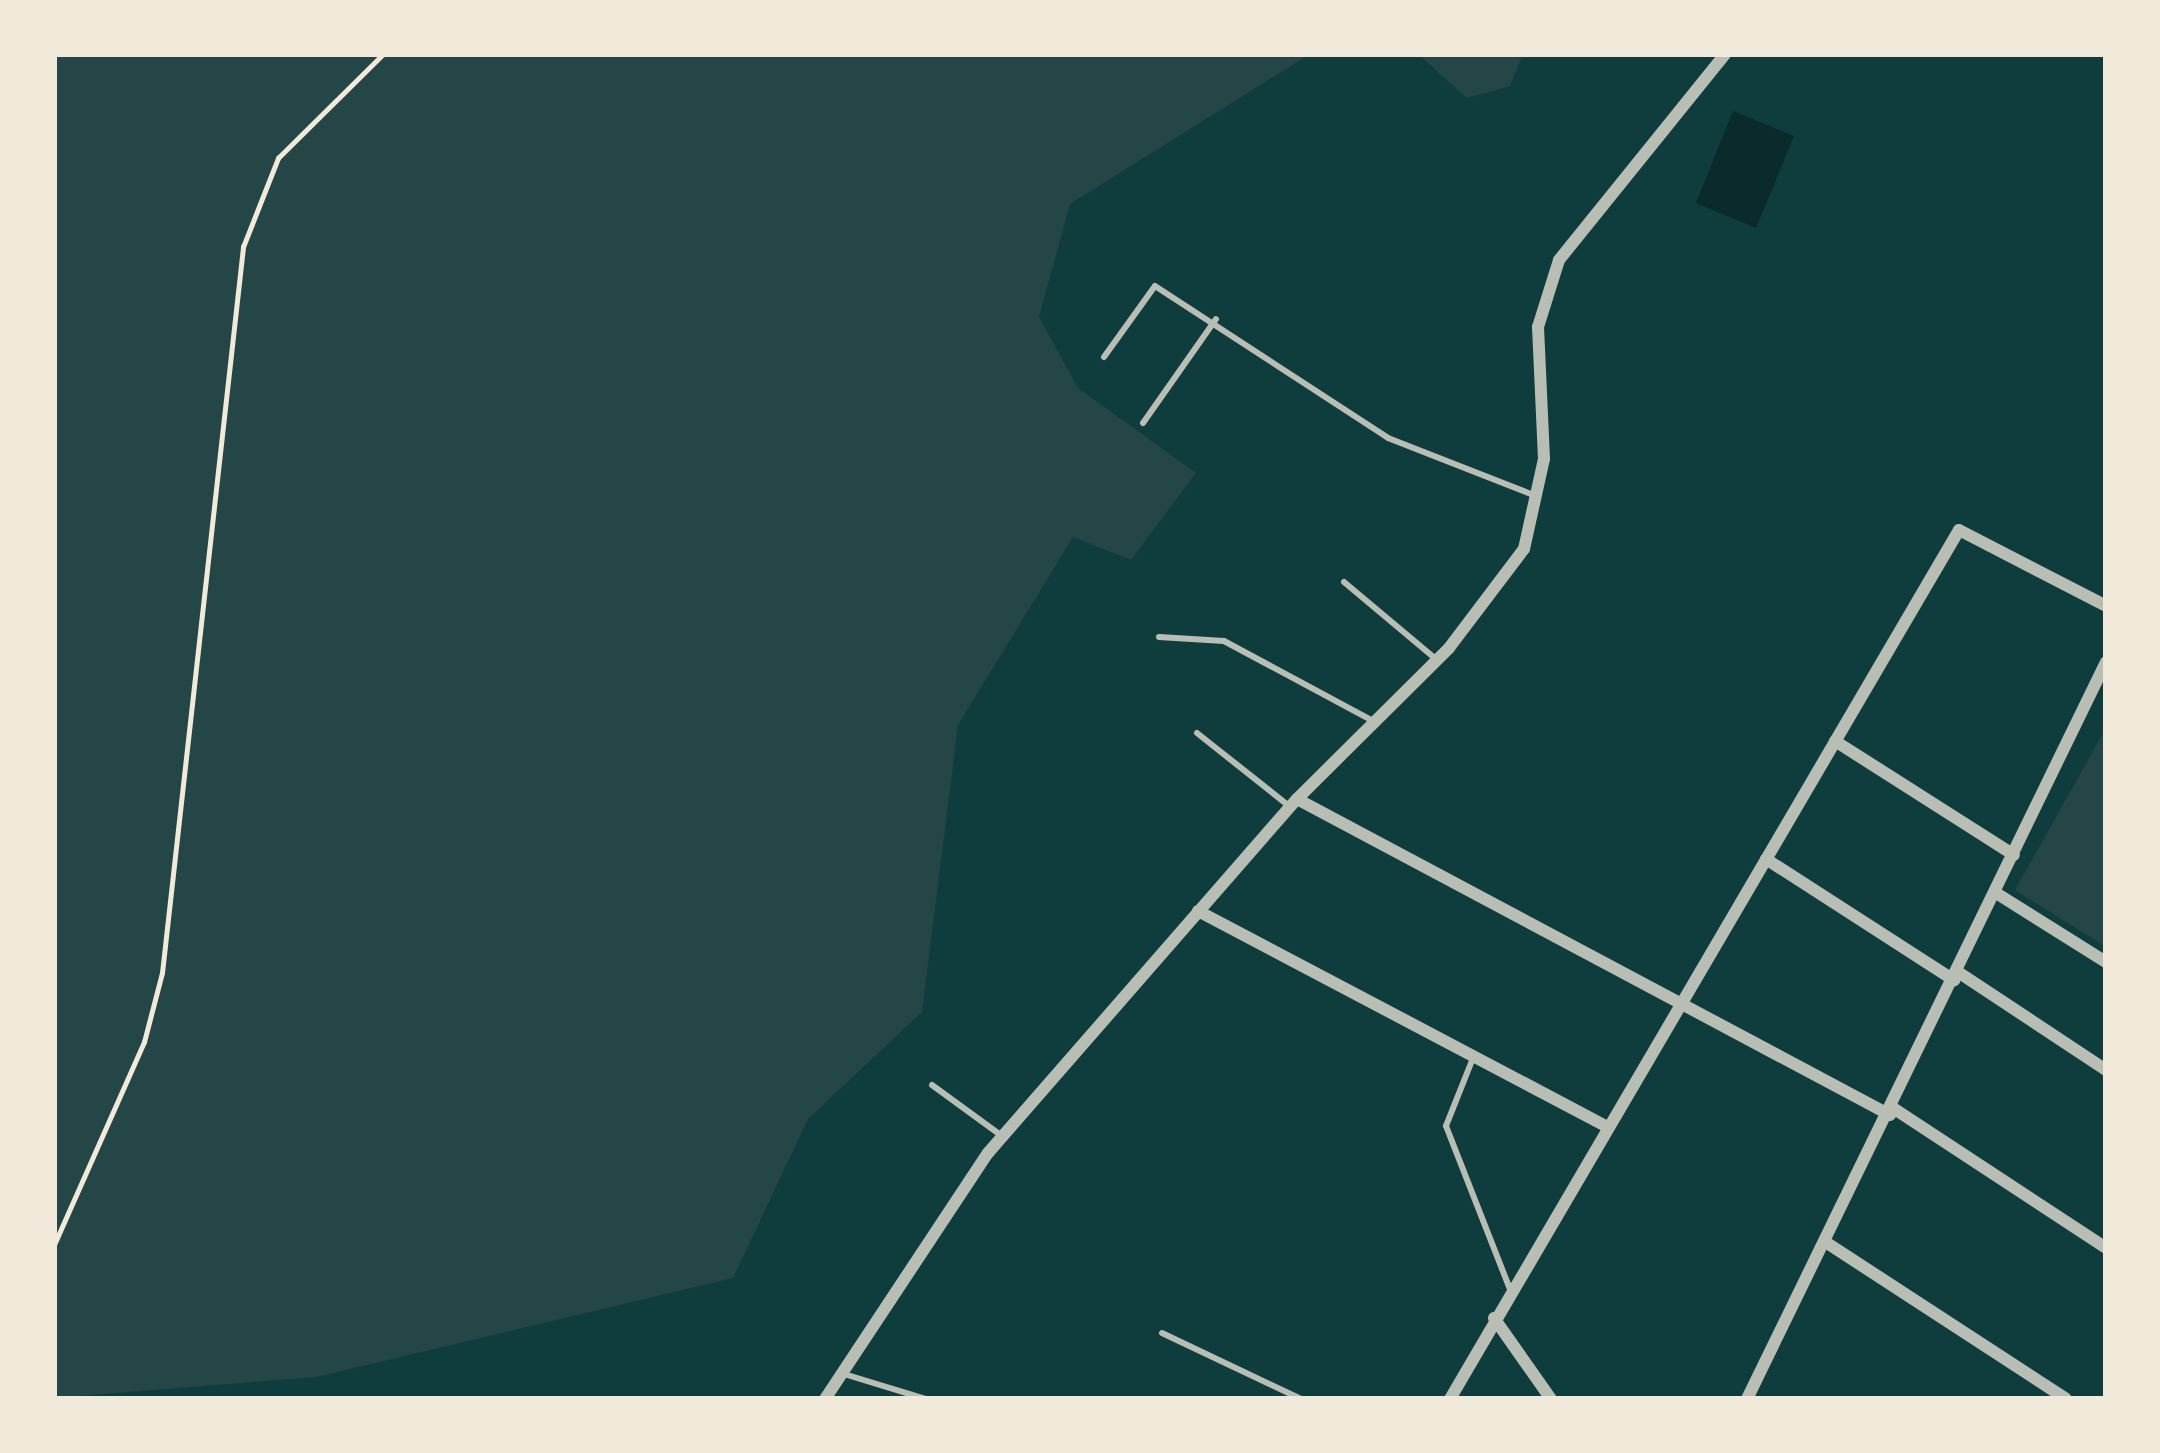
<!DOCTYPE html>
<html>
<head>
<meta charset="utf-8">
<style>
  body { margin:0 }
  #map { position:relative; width:2160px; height:1453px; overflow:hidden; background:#0f3d3e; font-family:Raleway,sans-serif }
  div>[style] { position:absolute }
  .green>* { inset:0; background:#244646 }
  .water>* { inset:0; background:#0a2a2b }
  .path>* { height:4.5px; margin:-2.25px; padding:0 2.25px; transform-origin:2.25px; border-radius:2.25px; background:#f1e9da }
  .service>* { height:6px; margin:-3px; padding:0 3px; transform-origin:3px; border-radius:3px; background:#b8beb3 }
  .minor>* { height:12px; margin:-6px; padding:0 6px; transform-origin:6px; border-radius:6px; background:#b8beb3 }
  span { translate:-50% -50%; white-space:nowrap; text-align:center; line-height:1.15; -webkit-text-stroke:9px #f1e9da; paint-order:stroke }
  .frame { position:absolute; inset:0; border:57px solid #f1e9da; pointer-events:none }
</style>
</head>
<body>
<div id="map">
  <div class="green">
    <i style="clip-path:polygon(54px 54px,1310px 54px,1070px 204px,1039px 317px,1078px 388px,1196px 473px,1131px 560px,1073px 537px,958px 725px,922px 1012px,808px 1119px,733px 1278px,316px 1377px,54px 1398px)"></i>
    <i style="clip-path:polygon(1418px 54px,1523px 54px,1510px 86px,1467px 98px)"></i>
    <i style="clip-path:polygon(2106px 728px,2106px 947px,2015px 890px)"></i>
  </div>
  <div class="water">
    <i style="clip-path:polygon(1733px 111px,1794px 136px,1756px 228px,1696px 203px)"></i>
  </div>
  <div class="path">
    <i style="left:54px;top:1245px;width:222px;rotate:-66.1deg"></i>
    <i style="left:144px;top:1042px;width:71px;rotate:-75.4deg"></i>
    <i style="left:162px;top:973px;width:731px;rotate:-83.63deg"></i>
    <i style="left:243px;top:247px;width:96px;rotate:-68.5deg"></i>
    <i style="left:278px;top:158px;width:148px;rotate:-44.7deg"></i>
  </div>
  <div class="service">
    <i style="left:1104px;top:357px;width:87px;rotate:-54.3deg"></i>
    <i style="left:1155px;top:286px;width:278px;rotate:33.1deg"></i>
    <i style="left:1388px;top:438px;width:159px;rotate:21.4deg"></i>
    <i style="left:1143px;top:423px;width:127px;rotate:-54.9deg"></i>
    <i style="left:1344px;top:582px;width:121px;rotate:40deg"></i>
    <i style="left:1159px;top:637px;width:65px;rotate:3.5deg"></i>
    <i style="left:1224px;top:641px;width:171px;rotate:28.2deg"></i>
    <i style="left:1197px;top:733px;width:116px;rotate:38.4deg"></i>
    <i style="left:1473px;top:1058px;width:73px;rotate:111.7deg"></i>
    <i style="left:1446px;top:1126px;width:175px;rotate:68.6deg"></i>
    <i style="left:932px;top:1085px;width:87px;rotate:36.1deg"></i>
    <i style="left:1162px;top:1333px;width:154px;rotate:25.4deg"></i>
    <i style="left:844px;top:1374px;width:86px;rotate:17deg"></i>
  </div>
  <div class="minor">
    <i style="left:1835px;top:741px;width:212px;rotate:32.5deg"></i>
    <i style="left:1297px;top:799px;width:672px;rotate:28.05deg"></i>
    <i style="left:1766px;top:859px;width:224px;rotate:32.8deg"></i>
    <i style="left:1996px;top:893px;width:130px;rotate:32.1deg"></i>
    <i style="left:1198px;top:911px;width:463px;rotate:27.8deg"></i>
    <i style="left:1958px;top:972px;width:178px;rotate:33.5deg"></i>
    <i style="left:1893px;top:1108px;width:255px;rotate:33.3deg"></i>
    <i style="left:1827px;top:1243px;width:285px;rotate:33.1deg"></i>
    <i style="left:1494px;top:1318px;width:99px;rotate:54.9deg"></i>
    <i style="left:825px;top:1399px;width:295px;rotate:-56.5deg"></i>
    <i style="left:988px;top:1153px;width:470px;rotate:-48.9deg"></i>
    <i style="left:1297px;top:799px;width:214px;rotate:-44.8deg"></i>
    <i style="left:1449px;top:648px;width:124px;rotate:-52.9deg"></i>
    <i style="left:1524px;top:549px;width:92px;rotate:-77.5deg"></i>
    <i style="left:1544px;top:459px;width:132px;rotate:-92.6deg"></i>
    <i style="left:1538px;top:327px;width:70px;rotate:-72.6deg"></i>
    <i style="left:1559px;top:260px;width:265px;rotate:-51.1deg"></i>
    <i style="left:1450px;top:1399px;width:1007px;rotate:-59.64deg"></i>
    <i style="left:1959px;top:530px;width:165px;rotate:27.3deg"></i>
    <i style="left:1747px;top:1399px;width:820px;rotate:-64.03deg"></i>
  </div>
  <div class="frame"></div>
</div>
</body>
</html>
